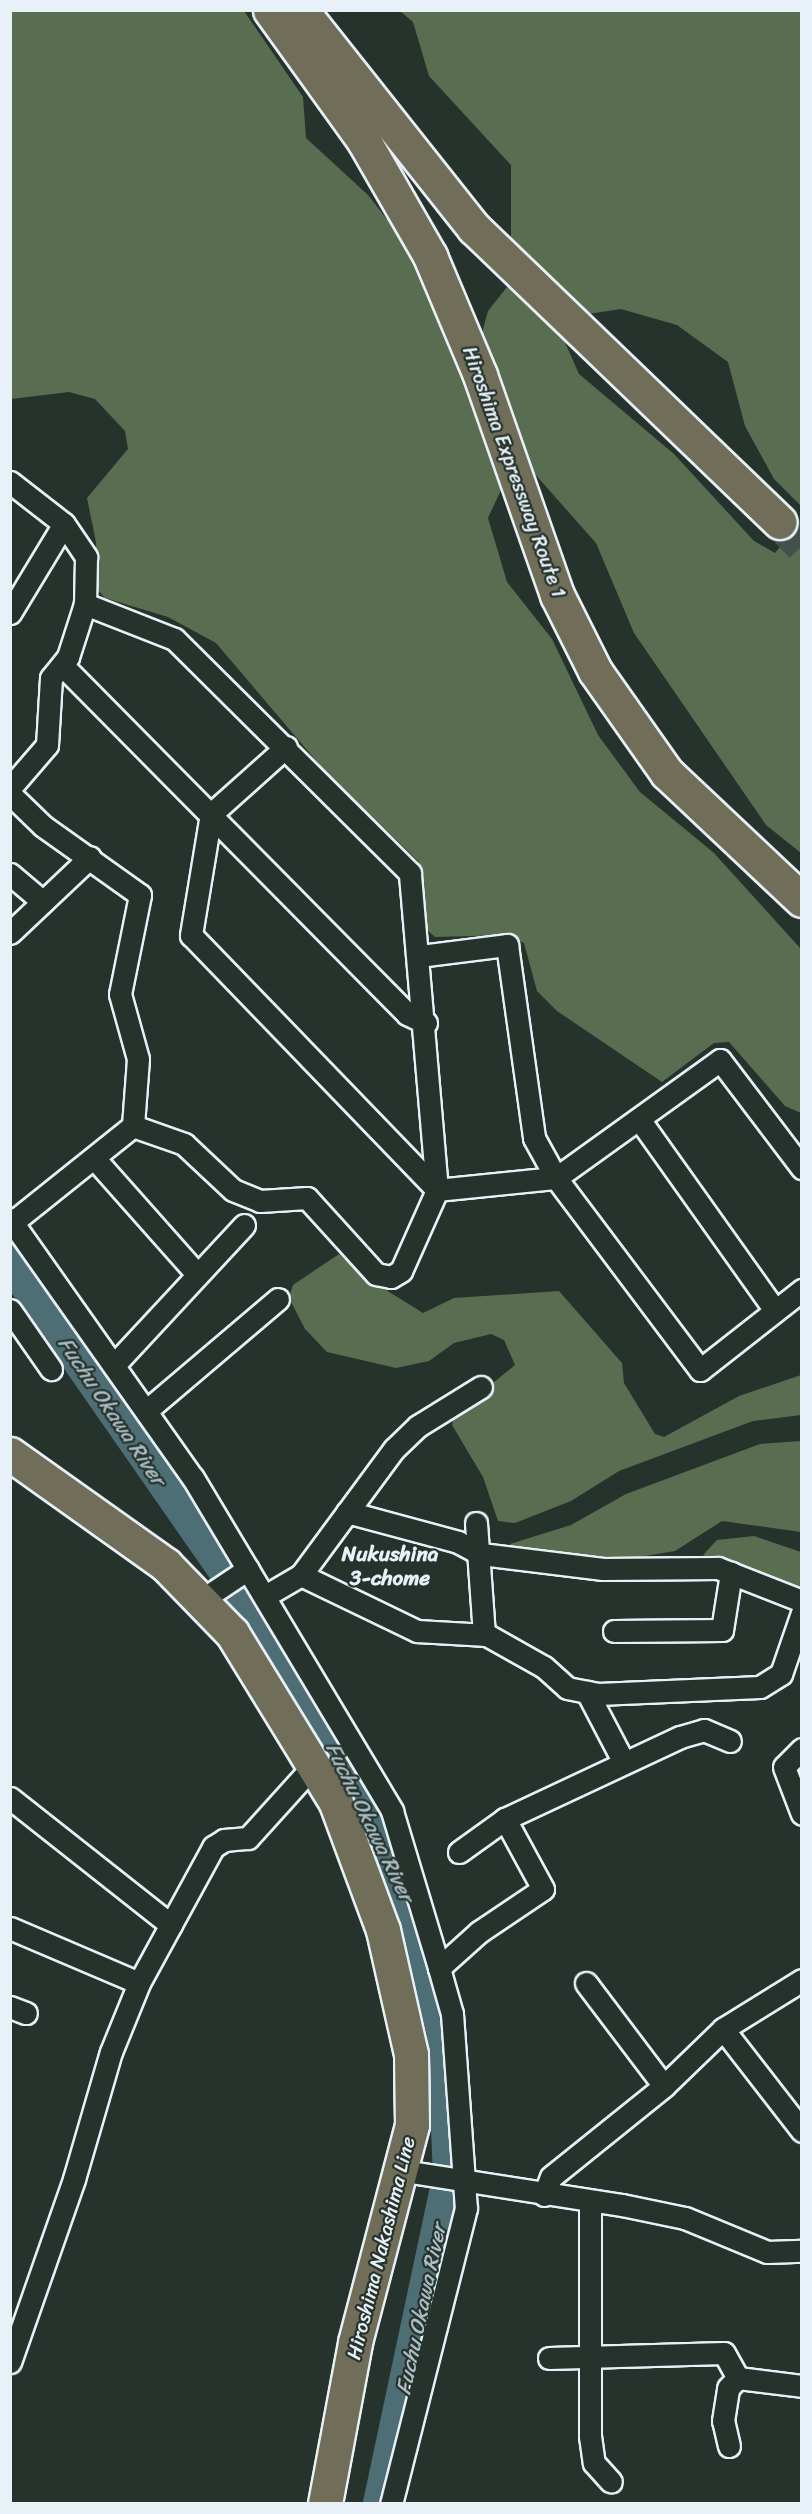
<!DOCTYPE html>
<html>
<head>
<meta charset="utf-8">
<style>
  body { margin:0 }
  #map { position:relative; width:812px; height:2514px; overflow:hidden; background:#26332d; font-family:Sriracha,sans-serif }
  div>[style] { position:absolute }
  .green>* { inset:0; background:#596d50 }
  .river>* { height:34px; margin:-17px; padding:0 17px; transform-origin:17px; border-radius:17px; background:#4e6e75 }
  .highway-tunnel>* { height:33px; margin-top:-16.5px; transform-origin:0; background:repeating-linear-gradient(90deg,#43504b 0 33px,transparent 0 49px) }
  .roads { filter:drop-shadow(2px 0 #e8f1f8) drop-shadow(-2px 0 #e8f1f8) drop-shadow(0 2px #e8f1f8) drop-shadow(0 -2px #e8f1f8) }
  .street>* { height:21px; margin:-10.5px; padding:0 10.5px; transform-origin:10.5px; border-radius:10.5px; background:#26332d }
  .primary>* { height:33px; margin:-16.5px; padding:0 16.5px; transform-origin:16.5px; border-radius:16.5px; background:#706e59 }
  .highway>* { height:33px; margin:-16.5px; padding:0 16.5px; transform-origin:16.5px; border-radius:16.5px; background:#706e59 }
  span { translate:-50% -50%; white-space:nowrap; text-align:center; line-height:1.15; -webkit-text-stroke:4.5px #26332d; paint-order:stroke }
  .street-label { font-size:20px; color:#e8f1f8 }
  .water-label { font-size:21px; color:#aabdc4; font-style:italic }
  .neighbourhood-label { font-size:21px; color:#e8f1f8; font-weight:700 }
  .frame { position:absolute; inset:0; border:12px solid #e8f1f8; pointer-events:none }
</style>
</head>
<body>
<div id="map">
  <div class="green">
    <i style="clip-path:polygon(11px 11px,244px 11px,303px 97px,306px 138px,368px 195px,399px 235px,431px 301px,507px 477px,488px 518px,507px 582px,552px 639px,598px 735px,640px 792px,714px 853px,801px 949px,801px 1113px,785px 1106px,729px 1042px,714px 1043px,662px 1082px,557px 1011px,537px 991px,524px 943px,509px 935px,435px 937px,427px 930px,419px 862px,324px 770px,216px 643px,168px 617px,105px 598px,97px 589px,96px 542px,87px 498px,128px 449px,125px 431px,95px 399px,69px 392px,11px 399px)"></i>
    <i style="clip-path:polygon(400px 11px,801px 11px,801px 506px,774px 479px,745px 426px,728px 362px,677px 325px,621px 309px,575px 316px,511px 252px,511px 165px,429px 76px,413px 22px)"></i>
    <i style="clip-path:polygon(507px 287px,560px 331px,579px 374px,674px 454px,754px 541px,775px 553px,801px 522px,801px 853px,766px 825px,634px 633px,596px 543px,518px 455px,479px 344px,488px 311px)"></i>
    <i style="clip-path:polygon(339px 1254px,362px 1275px,423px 1313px,454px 1298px,559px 1291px,622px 1363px,624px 1383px,655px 1434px,664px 1437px,739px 1396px,801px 1375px,801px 1415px,753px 1421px,619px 1471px,571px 1501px,515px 1523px,498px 1521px,483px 1477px,452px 1425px,455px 1414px,515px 1365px,504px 1340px,491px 1334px,454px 1343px,429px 1361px,396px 1368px,327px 1352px,305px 1329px,289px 1298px,293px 1285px)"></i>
    <i style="clip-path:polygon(801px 1441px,801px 1532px,722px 1521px,675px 1551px,627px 1559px,511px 1549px,510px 1544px,571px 1525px,626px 1494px,760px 1444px)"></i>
    <i style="clip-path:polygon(754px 1536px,801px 1552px,801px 1592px,703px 1555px,717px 1540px)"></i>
  </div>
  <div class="river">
    <i style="left:10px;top:1261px;width:431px;rotate:55.2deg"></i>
    <i style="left:256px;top:1615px;width:160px;rotate:58.8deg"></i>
    <i style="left:339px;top:1752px;width:163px;rotate:64.2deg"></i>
    <i style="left:410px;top:1899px;width:138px;rotate:75.8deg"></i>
    <i style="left:444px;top:2033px;width:141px;rotate:87.6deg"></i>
    <i style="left:450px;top:2174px;width:337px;rotate:102deg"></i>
  </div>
  <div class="highway-tunnel">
    <i style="left:779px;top:522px;width:34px;rotate:47deg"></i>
  </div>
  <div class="roads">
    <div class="street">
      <i style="left:10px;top:482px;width:68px;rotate:37.9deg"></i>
      <i style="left:64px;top:524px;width:40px;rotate:56deg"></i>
      <i style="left:86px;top:557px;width:47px;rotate:91.2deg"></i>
      <i style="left:85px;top:604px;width:56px;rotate:107.8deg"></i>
      <i style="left:68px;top:657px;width:27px;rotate:129deg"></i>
      <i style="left:51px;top:678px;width:67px;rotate:93.4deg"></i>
      <i style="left:47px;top:745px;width:57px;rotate:130.7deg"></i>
      <i style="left:10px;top:613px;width:104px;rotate:-58.8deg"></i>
      <i style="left:62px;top:665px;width:491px;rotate:45.3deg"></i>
      <i style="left:407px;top:1014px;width:21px;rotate:25deg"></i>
      <i style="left:286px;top:747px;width:101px;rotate:138.2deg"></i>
      <i style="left:211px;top:814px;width:123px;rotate:99.4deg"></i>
      <i style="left:191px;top:935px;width:354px;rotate:46deg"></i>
      <i style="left:437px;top:1190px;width:120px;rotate:-5.8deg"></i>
      <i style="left:556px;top:1178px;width:202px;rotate:-35.7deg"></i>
      <i style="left:720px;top:1060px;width:136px;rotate:52.8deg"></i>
      <i style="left:10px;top:794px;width:46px;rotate:44.1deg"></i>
      <i style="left:43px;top:826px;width:119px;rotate:35.4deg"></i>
      <i style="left:140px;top:895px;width:101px;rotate:101.4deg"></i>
      <i style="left:120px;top:994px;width:67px;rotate:74.5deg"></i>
      <i style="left:138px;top:1059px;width:67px;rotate:94.3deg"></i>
      <i style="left:10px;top:874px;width:43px;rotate:40.3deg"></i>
      <i style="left:10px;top:933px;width:110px;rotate:-43.5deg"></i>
      <i style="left:419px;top:956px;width:89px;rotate:-7.1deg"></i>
      <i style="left:507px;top:945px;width:195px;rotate:82deg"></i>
      <i style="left:534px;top:1138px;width:46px;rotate:61.2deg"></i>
      <i style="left:556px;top:1178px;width:240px;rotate:53.1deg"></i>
      <i style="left:700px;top:1370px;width:130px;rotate:-38.1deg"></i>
      <i style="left:639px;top:1119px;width:233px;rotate:54.6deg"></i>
      <i style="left:94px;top:1158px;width:155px;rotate:48.4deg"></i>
      <i style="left:10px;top:1219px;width:317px;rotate:54.8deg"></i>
      <i style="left:193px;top:1478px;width:388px;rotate:59.1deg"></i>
      <i style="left:392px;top:1811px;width:164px;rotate:73.3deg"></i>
      <i style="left:439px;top:1968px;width:48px;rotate:74.2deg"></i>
      <i style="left:452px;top:2014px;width:195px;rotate:85.9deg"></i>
      <i style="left:466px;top:2208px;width:305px;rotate:104.2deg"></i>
      <i style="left:13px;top:1222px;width:154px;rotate:-38.7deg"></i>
      <i style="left:133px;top:1126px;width:54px;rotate:19.4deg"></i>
      <i style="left:184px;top:1144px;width:67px;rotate:43.2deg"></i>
      <i style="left:233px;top:1190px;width:29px;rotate:22deg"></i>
      <i style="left:260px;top:1201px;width:47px;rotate:-3.7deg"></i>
      <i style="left:307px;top:1198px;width:103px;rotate:47.8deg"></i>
      <i style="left:376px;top:1274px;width:15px;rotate:11deg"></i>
      <i style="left:391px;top:1277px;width:12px;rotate:-31deg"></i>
      <i style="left:401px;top:1271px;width:89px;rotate:-66deg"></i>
      <i style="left:437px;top:1190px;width:318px;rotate:-94.9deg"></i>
      <i style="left:410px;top:873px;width:332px;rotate:-135.2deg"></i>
      <i style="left:174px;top:639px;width:96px;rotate:-158.5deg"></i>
      <i style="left:10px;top:1310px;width:72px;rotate:55.2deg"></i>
      <i style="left:114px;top:1365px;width:191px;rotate:-47.1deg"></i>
      <i style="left:146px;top:1411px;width:173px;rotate:-40.3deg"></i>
      <i style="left:347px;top:1512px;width:115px;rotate:15.1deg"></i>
      <i style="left:458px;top:1542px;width:26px;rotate:28deg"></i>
      <i style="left:481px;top:1554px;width:123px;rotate:7deg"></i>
      <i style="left:603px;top:1569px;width:115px;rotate:-0.5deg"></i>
      <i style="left:718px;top:1568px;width:90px;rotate:21.4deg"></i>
      <i style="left:476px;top:1523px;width:112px;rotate:85.9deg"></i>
      <i style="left:301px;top:1575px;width:129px;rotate:25.8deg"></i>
      <i style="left:417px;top:1631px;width:70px;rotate:3.3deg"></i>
      <i style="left:487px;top:1635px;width:65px;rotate:29.3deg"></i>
      <i style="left:544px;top:1667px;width:31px;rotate:42deg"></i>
      <i style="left:567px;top:1688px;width:32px;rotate:11deg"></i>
      <i style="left:598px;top:1694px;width:162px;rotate:-2.5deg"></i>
      <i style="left:760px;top:1687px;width:25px;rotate:-32deg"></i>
      <i style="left:781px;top:1674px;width:65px;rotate:-71deg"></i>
      <i style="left:265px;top:1596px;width:42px;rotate:-30.3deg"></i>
      <i style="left:301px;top:1575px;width:157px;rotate:-53.6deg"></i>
      <i style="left:394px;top:1449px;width:33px;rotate:-44deg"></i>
      <i style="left:418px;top:1426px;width:74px;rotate:-31.8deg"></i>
      <i style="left:203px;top:1599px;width:54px;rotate:-33.7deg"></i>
      <i style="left:614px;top:1631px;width:108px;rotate:-0.5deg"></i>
      <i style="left:722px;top:1630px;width:58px;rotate:-81deg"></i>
      <i style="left:587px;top:1692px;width:78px;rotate:62.4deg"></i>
      <i style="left:802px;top:1749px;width:25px;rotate:135deg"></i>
      <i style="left:784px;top:1767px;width:50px;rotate:69deg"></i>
      <i style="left:10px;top:1798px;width:205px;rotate:38.3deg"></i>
      <i style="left:459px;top:1852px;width:57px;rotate:-35.7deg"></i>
      <i style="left:10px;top:1928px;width:140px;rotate:23.1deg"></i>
      <i style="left:439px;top:1968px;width:54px;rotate:-42deg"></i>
      <i style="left:479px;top:1932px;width:77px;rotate:-33.9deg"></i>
      <i style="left:543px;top:1889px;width:80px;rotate:-118.5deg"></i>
      <i style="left:505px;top:1819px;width:193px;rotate:-25.1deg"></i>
      <i style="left:680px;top:1737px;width:25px;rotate:-16deg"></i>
      <i style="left:704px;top:1730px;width:28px;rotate:23deg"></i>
      <i style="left:586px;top:1983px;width:129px;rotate:52.9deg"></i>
      <i style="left:10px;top:2007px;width:17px;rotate:21deg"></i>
      <i style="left:723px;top:2029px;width:129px;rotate:52.2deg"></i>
      <i style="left:404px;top:2171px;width:221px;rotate:8.9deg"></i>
      <i style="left:622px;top:2205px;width:64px;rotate:11.7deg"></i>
      <i style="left:685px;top:2218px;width:89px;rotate:22.5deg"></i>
      <i style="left:767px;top:2252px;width:35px;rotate:-2deg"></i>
      <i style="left:544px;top:2195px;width:19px;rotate:-69deg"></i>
      <i style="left:551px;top:2177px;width:145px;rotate:-38.8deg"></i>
      <i style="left:664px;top:2086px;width:82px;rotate:-44deg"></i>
      <i style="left:723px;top:2029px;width:93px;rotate:-31.8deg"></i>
      <i style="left:590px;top:2201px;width:235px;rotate:90deg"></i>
      <i style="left:590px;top:2436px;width:27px;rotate:82deg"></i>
      <i style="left:594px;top:2463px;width:25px;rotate:48deg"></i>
      <i style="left:549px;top:2358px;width:175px;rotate:-1.6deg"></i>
      <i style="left:724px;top:2353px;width:29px;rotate:61deg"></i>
      <i style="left:738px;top:2378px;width:64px;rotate:7.1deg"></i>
      <i style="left:10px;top:2362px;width:194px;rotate:-70.7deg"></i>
      <i style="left:74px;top:2179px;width:132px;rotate:-73.8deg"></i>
      <i style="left:111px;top:2052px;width:74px;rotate:-67.9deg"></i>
      <i style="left:139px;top:1983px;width:155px;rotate:-61.4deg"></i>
      <i style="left:213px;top:1847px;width:13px;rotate:-32deg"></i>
      <i style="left:224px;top:1840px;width:24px;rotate:-5deg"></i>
      <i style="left:248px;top:1838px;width:98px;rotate:-47.9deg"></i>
      <i style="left:729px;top:2446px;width:26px;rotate:-103deg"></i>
      <i style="left:723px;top:2421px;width:33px;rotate:-81deg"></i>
      <i style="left:728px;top:2388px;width:14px;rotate:-45deg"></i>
    </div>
    <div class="primary">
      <i style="left:10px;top:1454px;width:191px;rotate:35.4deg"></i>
      <i style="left:166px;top:1565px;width:95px;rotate:45.9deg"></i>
      <i style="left:232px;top:1633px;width:199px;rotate:58.5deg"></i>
      <i style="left:336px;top:1803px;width:135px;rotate:69.7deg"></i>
      <i style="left:383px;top:1930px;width:127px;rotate:77.3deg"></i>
      <i style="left:411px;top:2054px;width:71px;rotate:89.2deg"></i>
      <i style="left:412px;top:2125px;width:225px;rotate:104.7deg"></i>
      <i style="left:355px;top:2343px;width:164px;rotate:100.6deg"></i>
    </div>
    <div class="highway">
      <i style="left:270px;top:10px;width:161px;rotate:54.3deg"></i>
      <i style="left:364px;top:141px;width:133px;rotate:60.1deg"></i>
      <i style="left:430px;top:256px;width:129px;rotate:67.2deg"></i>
      <i style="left:480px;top:375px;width:233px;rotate:70.7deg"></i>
      <i style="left:557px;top:595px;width:85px;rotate:63.4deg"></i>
      <i style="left:595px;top:671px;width:125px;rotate:54.8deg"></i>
      <i style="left:667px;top:773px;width:185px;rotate:43.3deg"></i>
      <i style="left:301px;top:10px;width:278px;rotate:51.6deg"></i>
      <i style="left:474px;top:228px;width:424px;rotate:43.9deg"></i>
    </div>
  </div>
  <div class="street-label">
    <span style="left:514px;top:472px;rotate:70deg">Hiroshima Expressway Route 1</span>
    <span style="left:381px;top:2248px;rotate:-76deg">Hiroshima Nakashima Line</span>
  </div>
  <div class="water-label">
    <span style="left:112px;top:1411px;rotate:56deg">Fuchu Okawa River</span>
    <span style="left:370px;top:1822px;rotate:64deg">Fuchu Okawa River</span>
    <span style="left:421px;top:2309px;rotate:-78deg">Fuchu Okawa River</span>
  </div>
  <div class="neighbourhood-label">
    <span style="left:390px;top:1566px">Nukushina<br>3-chome</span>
  </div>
  <div class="frame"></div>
</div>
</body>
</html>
